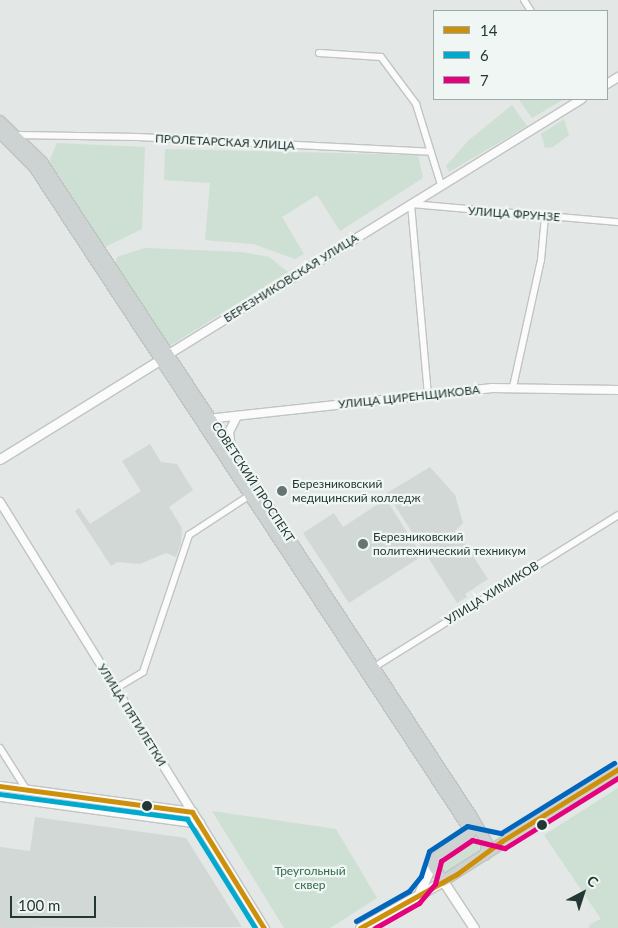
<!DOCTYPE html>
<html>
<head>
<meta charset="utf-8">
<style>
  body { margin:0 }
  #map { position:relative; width:618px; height:928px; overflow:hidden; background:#e3e7e5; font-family:Lato,sans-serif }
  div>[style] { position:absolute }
  .built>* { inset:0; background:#d1d8d6 }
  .green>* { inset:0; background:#cedfd4 }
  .roads { filter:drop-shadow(1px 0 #c0c4c2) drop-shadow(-1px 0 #c0c4c2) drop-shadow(0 1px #c0c4c2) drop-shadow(0 -1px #c0c4c2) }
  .minor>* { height:6px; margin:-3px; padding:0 3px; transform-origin:3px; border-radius:3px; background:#fbfbfb }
  .tertiary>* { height:8px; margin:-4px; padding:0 4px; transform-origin:4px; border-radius:4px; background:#fbfbfb }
  .secondary>* { height:9px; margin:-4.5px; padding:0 4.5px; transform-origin:4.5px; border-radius:4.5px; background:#fbfbfb }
  .primary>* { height:10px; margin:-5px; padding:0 5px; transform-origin:5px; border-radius:5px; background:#cdd3d2 }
  .bus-1>* { height:5px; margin:-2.5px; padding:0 2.5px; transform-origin:2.5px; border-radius:2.5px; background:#cd900b }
  .bus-2>* { height:5px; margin:-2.5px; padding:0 2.5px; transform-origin:2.5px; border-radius:2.5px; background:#00a9ce }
  .bus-3>* { height:5px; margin:-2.5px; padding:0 2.5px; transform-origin:2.5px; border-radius:2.5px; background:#e5007d }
  .bus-4>* { height:5px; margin:-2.5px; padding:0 2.5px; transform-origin:2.5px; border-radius:2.5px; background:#0065bd }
  .dots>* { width:14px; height:14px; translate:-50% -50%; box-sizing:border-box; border:2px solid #f0f6f4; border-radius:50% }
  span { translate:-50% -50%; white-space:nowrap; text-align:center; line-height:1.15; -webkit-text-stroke:4.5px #f0f6f4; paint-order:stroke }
  .street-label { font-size:12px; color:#233835 }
  .poi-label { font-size:12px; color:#233835 }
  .left { translate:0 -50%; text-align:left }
  .park-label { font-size:12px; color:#32694e }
  .legend { position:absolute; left:433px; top:10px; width:175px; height:90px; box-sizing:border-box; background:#f0f6f4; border:1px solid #9eaaa8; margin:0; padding:6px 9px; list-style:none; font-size:15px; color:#233835 }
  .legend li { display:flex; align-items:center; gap:10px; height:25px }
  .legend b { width:25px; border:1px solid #9eaaa8 }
  .north { position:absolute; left:558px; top:868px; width:50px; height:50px; -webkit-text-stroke:4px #f0f6f4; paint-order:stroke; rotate:40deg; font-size:14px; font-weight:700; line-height:20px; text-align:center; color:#233835 }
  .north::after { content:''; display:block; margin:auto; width:18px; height:22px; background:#233835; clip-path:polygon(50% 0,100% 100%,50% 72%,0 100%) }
  .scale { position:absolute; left:10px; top:896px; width:86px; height:22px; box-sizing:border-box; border:2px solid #233835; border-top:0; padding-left:6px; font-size:15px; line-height:18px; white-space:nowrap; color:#233835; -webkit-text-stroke:4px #f0f6f4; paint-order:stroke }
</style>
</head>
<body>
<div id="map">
  <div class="built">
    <i style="clip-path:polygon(150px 444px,161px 462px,177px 464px,193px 490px,169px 507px,182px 528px,181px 543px,176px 557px,166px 553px,140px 564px,118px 562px,111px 566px,75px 511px,79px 508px,90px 524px,141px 491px,122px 461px)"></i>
    <i style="clip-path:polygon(430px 467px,455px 495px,463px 523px,454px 532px,458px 533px,488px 579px,465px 594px,467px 597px,457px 603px,387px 493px)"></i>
    <i style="clip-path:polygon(386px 499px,422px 556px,349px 603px,303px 533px,334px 513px,343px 527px)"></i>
    <i style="clip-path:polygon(35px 817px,186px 838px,242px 927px,0 928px,0 847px,30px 851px)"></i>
  </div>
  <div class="green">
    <i style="clip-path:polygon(522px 99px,564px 99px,532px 118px,519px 100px)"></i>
    <i style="clip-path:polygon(512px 105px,527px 126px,449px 172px,446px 166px,469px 140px)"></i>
    <i style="clip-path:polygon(564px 119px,569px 135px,553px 147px,545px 148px,541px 134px)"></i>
    <i style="clip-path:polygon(57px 143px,145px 147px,142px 229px,103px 248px,48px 164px)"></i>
    <i style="clip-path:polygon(165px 149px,418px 155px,423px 178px,340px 231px,317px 195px,282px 217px,304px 254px,295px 259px,253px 244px,205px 240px,210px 183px,164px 180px)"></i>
    <i style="clip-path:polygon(145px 248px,241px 252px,269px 257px,288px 272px,168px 347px,115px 266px,117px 257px)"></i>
    <i style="clip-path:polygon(618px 788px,618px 928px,589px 928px,590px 924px,601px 919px,544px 835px)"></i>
    <i style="clip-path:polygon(212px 811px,336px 829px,377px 898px,330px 928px,284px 928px)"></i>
    <i style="clip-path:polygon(470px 837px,480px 844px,478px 855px,447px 873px,437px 868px,437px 859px)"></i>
  </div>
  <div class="roads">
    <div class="minor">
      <i style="left:524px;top:0;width:13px;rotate:58deg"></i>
      <i style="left:319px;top:53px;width:62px;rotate:3.7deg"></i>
      <i style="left:381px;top:57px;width:59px;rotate:53.3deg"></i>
      <i style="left:416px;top:104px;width:85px;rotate:72.8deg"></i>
      <i style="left:18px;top:135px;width:120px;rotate:1deg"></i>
      <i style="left:138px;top:137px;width:293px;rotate:2.9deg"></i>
      <i style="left:513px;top:387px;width:130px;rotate:-77.6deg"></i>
      <i style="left:541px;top:260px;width:44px;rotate:-84.8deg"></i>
      <i style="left:428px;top:395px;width:192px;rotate:-95.1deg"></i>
      <i style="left:411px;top:204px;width:208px;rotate:5deg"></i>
      <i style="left:371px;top:669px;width:291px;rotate:-31.9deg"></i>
      <i style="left:115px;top:689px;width:33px;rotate:-31deg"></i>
      <i style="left:143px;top:672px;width:145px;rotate:-71.4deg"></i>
      <i style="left:189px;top:535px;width:73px;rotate:-33.3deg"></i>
      <i style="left:0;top:748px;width:49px;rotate:57.6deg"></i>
    </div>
    <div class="tertiary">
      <i style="left:607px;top:84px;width:13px;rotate:-32deg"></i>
      <i style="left:169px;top:354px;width:485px;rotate:-31.7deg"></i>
      <i style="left:207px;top:419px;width:287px;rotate:-6.2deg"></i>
      <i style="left:492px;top:388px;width:126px;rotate:0.9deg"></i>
      <i style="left:231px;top:448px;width:16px;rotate:-97deg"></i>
      <i style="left:229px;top:432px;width:18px;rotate:-63deg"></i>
      <i style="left:0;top:502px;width:365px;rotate:58.2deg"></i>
    </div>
    <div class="secondary">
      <i style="left:0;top:459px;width:195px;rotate:-31.8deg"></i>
      <i style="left:0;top:786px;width:194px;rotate:7.7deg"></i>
      <i style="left:192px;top:812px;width:137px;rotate:58.2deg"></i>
      <i style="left:0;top:796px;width:201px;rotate:7.7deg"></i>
      <i style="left:420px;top:891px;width:30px;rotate:-66deg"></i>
      <i style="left:360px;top:928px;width:95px;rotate:-29.5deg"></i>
      <i style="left:443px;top:881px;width:56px;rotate:56.6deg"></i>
    </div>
    <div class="primary">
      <i style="left:0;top:121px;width:59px;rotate:44.3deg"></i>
      <i style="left:42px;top:162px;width:781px;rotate:56.7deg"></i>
      <i style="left:471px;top:815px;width:32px;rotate:60deg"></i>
      <i style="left:487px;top:843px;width:12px;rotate:99deg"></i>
      <i style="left:0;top:133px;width:48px;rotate:45deg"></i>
      <i style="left:34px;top:167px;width:796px;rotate:56.69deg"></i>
      <i style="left:471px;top:832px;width:46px;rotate:143.9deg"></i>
      <i style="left:434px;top:859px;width:5px;rotate:112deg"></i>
      <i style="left:432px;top:864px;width:20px;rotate:57deg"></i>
      <i style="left:443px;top:881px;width:208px;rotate:-32.6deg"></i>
    </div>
  </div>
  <div class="bus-1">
    <i style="left:0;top:786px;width:194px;rotate:7.7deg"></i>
    <i style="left:192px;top:812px;width:137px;rotate:58.2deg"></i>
    <i style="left:360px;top:928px;width:111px;rotate:-29.1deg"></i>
    <i style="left:457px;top:874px;width:56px;rotate:-36.3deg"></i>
    <i style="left:502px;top:841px;width:137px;rotate:-31.8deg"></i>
  </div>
  <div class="bus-2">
    <i style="left:0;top:794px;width:189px;rotate:7.6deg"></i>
    <i style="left:187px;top:819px;width:128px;rotate:58deg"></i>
  </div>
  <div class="bus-3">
    <i style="left:375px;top:928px;width:51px;rotate:-29.6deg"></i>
    <i style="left:419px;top:903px;width:25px;rotate:-50deg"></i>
    <i style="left:435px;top:884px;width:24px;rotate:-75deg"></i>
    <i style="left:441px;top:861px;width:37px;rotate:-34deg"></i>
    <i style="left:472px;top:840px;width:34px;rotate:14deg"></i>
    <i style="left:505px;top:848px;width:133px;rotate:-31.8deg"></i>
  </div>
  <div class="bus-4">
    <i style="left:356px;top:921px;width:61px;rotate:-29.5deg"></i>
    <i style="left:409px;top:891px;width:19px;rotate:-51deg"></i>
    <i style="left:421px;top:876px;width:26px;rotate:-72deg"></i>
    <i style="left:429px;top:851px;width:45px;rotate:-33.3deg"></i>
    <i style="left:467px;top:826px;width:35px;rotate:12deg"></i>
    <i style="left:501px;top:833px;width:133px;rotate:-31.8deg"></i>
  </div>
  <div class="dots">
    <i style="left:282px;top:491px;background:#667573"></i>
    <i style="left:363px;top:544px;background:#667573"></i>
    <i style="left:147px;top:806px;background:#233835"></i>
    <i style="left:542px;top:825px;background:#233835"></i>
  </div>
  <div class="street-label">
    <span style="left:225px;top:142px;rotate:3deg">ПРОЛЕТАРСКАЯ УЛИЦА</span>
    <span style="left:514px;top:214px;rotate:4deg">УЛИЦА ФРУНЗЕ</span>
    <span style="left:291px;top:278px;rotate:-32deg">БЕРЕЗНИКОВСКАЯ УЛИЦА</span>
    <span style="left:409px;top:397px;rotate:-6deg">УЛИЦА ЦИРЕНЩИКОВА</span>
    <span style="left:253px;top:482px;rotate:57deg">СОВЕТСКИЙ ПРОСПЕКТ</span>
    <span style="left:492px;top:593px;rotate:-32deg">УЛИЦА ХИМИКОВ</span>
    <span style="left:132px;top:715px;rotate:58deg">УЛИЦА ПЯТИЛЕТКИ</span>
  </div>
  <div class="poi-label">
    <span class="left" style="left:292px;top:491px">Березниковский<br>медицинский колледж</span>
    <span class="left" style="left:373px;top:544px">Березниковский<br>политехнический техникум</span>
  </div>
  <div class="park-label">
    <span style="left:310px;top:878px">Треугольный<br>сквер</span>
  </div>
  <ul class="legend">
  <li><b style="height:6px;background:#cd900b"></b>14</li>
  <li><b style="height:6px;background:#00a9ce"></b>6</li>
  <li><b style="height:6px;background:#e5007d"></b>7</li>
  </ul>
  <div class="north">С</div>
  <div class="scale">100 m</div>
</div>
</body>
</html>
